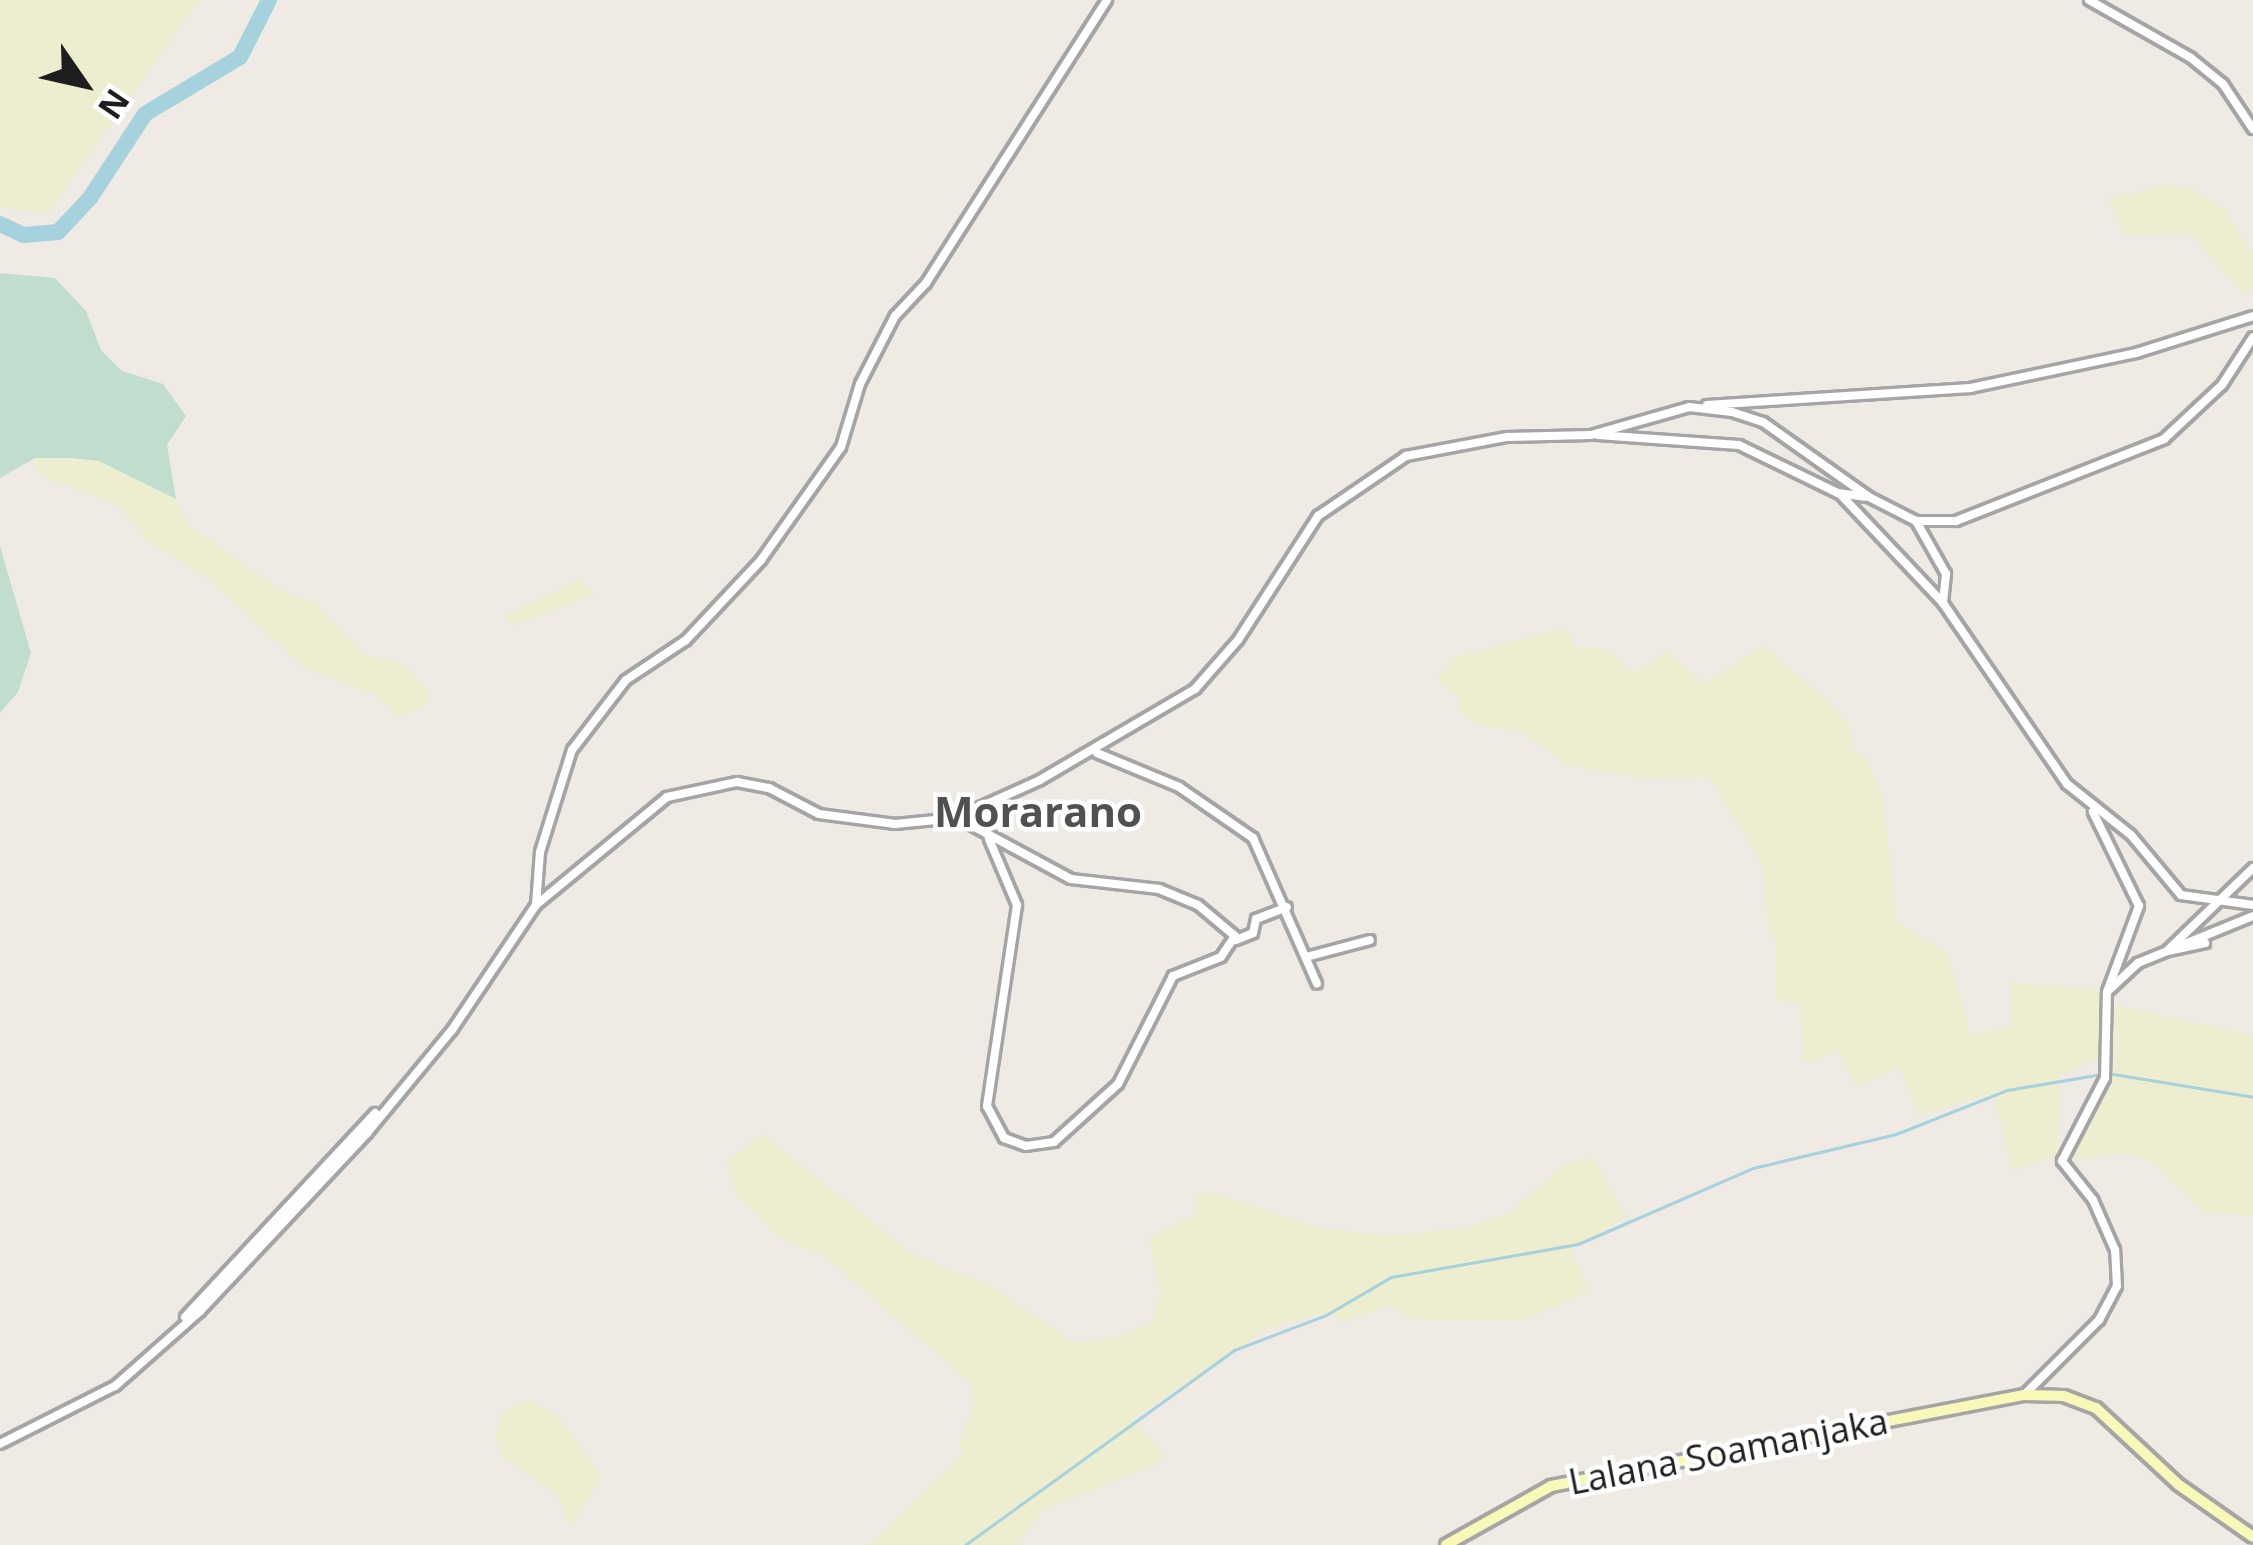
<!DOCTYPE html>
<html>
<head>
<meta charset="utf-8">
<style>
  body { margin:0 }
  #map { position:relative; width:2253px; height:1545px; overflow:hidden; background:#efebe4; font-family:"Open Sans",sans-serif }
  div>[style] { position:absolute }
  .farmland>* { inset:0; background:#ededcf }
  .wetland>* { inset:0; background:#c1ddce }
  .stream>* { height:3px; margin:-1.5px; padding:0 1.5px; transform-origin:1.5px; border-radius:1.5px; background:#a5d2dc }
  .river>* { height:16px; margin:-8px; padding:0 8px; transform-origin:8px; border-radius:8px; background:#a5d2dc }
  .roads { filter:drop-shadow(3px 0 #a5a5a5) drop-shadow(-3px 0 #a5a5a5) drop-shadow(0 3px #a5a5a5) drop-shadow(0 -3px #a5a5a5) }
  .street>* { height:8px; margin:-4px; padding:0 4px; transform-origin:4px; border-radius:4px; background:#fff }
  .secondary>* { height:10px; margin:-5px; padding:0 5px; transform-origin:5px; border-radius:5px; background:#f8f8b8 }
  span { translate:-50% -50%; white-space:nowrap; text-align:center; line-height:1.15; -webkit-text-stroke:9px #fff; paint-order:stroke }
  .street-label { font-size:36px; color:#1e1e1e }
  .quarter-label { font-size:42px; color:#515151; font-weight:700 }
  .north { position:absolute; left:24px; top:24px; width:120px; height:120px; -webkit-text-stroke:9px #fff; paint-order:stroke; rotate:124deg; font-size:33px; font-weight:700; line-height:48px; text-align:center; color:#1e1e1e }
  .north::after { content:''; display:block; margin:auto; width:42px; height:54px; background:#1e1e1e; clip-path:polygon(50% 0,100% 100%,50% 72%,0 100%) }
</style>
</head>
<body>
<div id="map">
  <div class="farmland">
    <i style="clip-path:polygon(0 0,200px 0,47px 214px,0 207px)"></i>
    <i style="clip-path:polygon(2166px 185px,2191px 188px,2225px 210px,2253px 255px,2253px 287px,2244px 295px,2190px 233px,2125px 236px,2108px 199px)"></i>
    <i style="clip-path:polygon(35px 458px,99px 461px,176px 499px,189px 526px,290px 596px,314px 602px,363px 654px,404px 664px,428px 691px,428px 702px,399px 719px,375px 694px,307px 670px,207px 578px,145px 539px,116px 504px,52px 481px,34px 468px)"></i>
    <i style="clip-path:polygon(579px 580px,595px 594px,513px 626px,505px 615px)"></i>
    <i style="clip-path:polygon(1566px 628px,1576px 648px,1607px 648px,1633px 674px,1667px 651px,1704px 684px,1763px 645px,1821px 695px,1848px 723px,1854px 751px,1864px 754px,1882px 794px,1897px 921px,1948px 954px,1971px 1036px,2011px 1027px,2011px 983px,2098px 989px,2102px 1056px,2060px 1076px,2058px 1156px,2012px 1171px,1994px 1093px,1919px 1115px,1900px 1067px,1857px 1087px,1837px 1049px,1817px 1062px,1803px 1060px,1800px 1002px,1776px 1000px,1776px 940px,1769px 933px,1763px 867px,1709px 776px,1645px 779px,1566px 765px,1519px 731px,1475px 725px,1459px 709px,1460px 697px,1437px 680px,1454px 657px)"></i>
    <i style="clip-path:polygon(2110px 1004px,2253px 1036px,2253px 1216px,2203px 1211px,2150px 1161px,2120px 1153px,2074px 1161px,2074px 1145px,2114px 1066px)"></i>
    <i style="clip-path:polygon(761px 1133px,912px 1254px,991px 1286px,1075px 1343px,1123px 1336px,1153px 1321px,1160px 1291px,1149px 1238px,1195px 1214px,1197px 1194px,1205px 1191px,1322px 1228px,1383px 1236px,1468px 1228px,1510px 1212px,1562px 1166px,1592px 1157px,1627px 1217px,1571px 1249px,1589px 1291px,1526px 1320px,1413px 1320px,1391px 1305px,1342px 1323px,1330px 1312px,1267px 1329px,1132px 1419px,1165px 1456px,1155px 1465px,1045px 1509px,1018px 1545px,869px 1545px,963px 1454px,959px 1440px,975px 1403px,969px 1382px,824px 1256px,778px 1237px,737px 1195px,726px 1163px)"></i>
    <i style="clip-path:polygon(528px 1399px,560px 1418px,602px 1477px,570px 1527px,557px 1494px,504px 1459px,495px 1438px,503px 1412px)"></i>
  </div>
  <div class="wetland">
    <i style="clip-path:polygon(0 273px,55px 278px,86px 311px,101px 350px,122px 371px,163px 384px,186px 416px,167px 445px,176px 499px,99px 461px,71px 458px,35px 458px,0 478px)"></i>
    <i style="clip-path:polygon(0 546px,31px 653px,18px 692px,0 713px)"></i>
  </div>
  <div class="stream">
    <i style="left:2113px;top:1074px;width:142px;rotate:9.3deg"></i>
    <i style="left:965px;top:1545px;width:332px;rotate:-35.9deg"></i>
    <i style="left:1234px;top:1350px;width:98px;rotate:-20.8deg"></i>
    <i style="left:1326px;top:1315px;width:75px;rotate:-30.3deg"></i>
    <i style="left:1391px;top:1277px;width:190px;rotate:-10deg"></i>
    <i style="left:1578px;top:1244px;width:191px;rotate:-23.5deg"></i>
    <i style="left:1753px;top:1168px;width:147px;rotate:-13.4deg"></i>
    <i style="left:1896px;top:1134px;width:119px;rotate:-21.6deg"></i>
    <i style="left:2007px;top:1090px;width:96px;rotate:-9.6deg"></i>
  </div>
  <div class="river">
    <i style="left:0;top:224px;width:26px;rotate:25deg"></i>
    <i style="left:24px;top:235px;width:34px;rotate:-5deg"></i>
    <i style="left:58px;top:232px;width:47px;rotate:-46.7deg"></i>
    <i style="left:90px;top:198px;width:100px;rotate:-56.8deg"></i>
    <i style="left:145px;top:114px;width:111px;rotate:-31deg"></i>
    <i style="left:240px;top:57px;width:64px;rotate:-63deg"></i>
  </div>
  <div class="roads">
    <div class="street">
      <i style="left:2089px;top:0;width:117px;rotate:29.6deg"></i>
      <i style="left:2191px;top:58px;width:41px;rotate:39.1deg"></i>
      <i style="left:2223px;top:84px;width:54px;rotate:56.3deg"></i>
      <i style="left:1707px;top:405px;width:264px;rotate:-3.7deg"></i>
      <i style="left:1970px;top:388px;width:170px;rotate:-11.9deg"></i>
      <i style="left:2136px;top:353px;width:123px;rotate:-17.5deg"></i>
      <i style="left:1598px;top:435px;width:141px;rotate:4.1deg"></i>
      <i style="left:1739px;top:445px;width:110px;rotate:25.9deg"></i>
      <i style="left:1838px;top:493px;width:27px;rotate:8deg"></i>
      <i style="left:1840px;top:494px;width:150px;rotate:46.6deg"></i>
      <i style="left:1916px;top:521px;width:61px;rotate:60.5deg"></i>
      <i style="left:1946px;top:574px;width:29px;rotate:96deg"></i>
      <i style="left:1943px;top:603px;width:219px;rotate:55.6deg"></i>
      <i style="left:2067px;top:784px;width:82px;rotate:38.6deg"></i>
      <i style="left:2131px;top:835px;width:78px;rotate:50.2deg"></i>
      <i style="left:2181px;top:895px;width:73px;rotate:7.9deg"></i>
      <i style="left:1097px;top:753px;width:89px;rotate:22.5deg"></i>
      <i style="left:1179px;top:787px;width:90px;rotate:34.6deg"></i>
      <i style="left:1253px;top:838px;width:159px;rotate:66.3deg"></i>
      <i style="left:958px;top:818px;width:128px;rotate:28.4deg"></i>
      <i style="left:1071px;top:879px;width:89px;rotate:6.5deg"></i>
      <i style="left:1159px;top:889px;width:42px;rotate:22.3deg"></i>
      <i style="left:1198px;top:905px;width:48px;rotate:40deg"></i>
      <i style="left:1235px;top:936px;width:25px;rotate:124deg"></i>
      <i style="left:1221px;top:957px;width:52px;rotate:158.4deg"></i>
      <i style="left:1173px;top:976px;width:121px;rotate:117deg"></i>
      <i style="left:1118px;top:1084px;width:86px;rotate:137.8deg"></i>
      <i style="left:1054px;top:1142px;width:28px;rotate:172deg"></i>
      <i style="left:1026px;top:1146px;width:23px;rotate:-160deg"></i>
      <i style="left:1004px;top:1138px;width:36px;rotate:-118deg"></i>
      <i style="left:987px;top:1106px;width:203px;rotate:-81.5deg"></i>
      <i style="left:1017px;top:905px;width:72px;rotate:-113deg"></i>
      <i style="left:536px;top:905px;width:53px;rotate:-85.7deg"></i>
      <i style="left:540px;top:852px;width:107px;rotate:-72.6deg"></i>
      <i style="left:572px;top:750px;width:88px;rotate:-52.4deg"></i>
      <i style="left:626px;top:680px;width:72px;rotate:-33.7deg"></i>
      <i style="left:686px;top:640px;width:110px;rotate:-46.8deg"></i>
      <i style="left:761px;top:560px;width:138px;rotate:-54.7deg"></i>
      <i style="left:841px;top:447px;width:66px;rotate:-73.2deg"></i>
      <i style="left:860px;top:384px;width:76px;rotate:-62.8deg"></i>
      <i style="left:895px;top:316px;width:45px;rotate:-46.8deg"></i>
      <i style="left:926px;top:283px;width:336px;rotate:-57.4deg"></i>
      <i style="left:1236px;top:940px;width:18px;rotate:-22deg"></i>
      <i style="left:1253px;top:933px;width:14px;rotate:-78deg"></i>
      <i style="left:1256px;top:919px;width:33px;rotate:-21deg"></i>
      <i style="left:2168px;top:950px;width:118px;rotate:-44deg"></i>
      <i style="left:2168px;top:951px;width:38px;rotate:-12deg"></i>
      <i style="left:1306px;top:957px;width:66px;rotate:-14.9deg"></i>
      <i style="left:2108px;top:991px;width:41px;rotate:-43deg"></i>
      <i style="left:2138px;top:963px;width:124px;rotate:-22.2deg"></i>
      <i style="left:185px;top:1317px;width:279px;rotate:-47deg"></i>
      <i style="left:2025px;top:1394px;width:105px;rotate:-45deg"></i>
      <i style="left:2099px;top:1320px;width:38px;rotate:-62deg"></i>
      <i style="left:2117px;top:1286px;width:36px;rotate:-93deg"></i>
      <i style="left:2115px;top:1250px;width:55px;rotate:-113.7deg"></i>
      <i style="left:2093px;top:1200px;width:50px;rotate:-128.5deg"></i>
      <i style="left:2062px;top:1161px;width:93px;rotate:-62.6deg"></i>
      <i style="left:2105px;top:1078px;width:86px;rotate:-88.7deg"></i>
      <i style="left:2107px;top:992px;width:92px;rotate:-69.6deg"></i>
      <i style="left:2139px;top:906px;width:105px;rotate:-116.1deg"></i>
      <i style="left:0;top:1444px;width:129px;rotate:-26.8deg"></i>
      <i style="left:115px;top:1386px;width:113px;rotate:-41.4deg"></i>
      <i style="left:200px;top:1311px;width:244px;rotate:-46.8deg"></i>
      <i style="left:367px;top:1133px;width:134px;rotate:-50.5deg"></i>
      <i style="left:452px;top:1030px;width:151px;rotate:-56.1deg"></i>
      <i style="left:536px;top:905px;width:170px;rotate:-39.5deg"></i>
      <i style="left:667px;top:797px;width:72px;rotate:-12.1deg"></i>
      <i style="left:737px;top:782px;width:33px;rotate:11deg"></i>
      <i style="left:769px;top:788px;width:56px;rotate:27.5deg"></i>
      <i style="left:819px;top:814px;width:77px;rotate:7.5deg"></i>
      <i style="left:895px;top:824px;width:61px;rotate:-5.6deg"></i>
      <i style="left:956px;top:818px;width:92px;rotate:-24.3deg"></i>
      <i style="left:1040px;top:780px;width:180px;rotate:-30.4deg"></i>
      <i style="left:1195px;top:689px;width:65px;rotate:-48.7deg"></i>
      <i style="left:1238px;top:640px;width:148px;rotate:-57.2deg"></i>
      <i style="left:1318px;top:516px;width:107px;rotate:-34.3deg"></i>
      <i style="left:1406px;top:456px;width:103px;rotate:-10.7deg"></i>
      <i style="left:1507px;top:437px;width:84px;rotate:-1.4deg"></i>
      <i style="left:1591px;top:435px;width:102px;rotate:-15.9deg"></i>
      <i style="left:1689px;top:407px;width:43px;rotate:6.6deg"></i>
      <i style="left:1732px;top:412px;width:33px;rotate:18deg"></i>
      <i style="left:1763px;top:422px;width:130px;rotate:35.3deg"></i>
      <i style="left:1869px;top:497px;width:53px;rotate:27.1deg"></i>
      <i style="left:1916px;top:521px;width:40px"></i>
      <i style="left:1956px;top:521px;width:224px;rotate:-21.5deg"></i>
      <i style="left:2164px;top:439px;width:79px;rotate:-43deg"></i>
      <i style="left:2222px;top:385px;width:57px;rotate:-57.1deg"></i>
    </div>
    <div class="secondary">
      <i style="left:1446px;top:1545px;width:120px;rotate:-29.3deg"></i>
      <i style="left:1551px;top:1486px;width:482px;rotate:-10.9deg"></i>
      <i style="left:2024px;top:1395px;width:40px;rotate:1.4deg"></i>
      <i style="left:2064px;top:1396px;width:34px;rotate:21deg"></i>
      <i style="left:2096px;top:1408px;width:113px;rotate:42.9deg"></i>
      <i style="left:2179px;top:1485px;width:90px;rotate:35.1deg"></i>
    </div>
  </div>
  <div class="street-label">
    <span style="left:1728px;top:1451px;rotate:-11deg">Lalana Soamanjaka</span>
  </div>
  <div class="quarter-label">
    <span style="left:1038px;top:811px">Morarano</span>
  </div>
  <div class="north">N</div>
</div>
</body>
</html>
